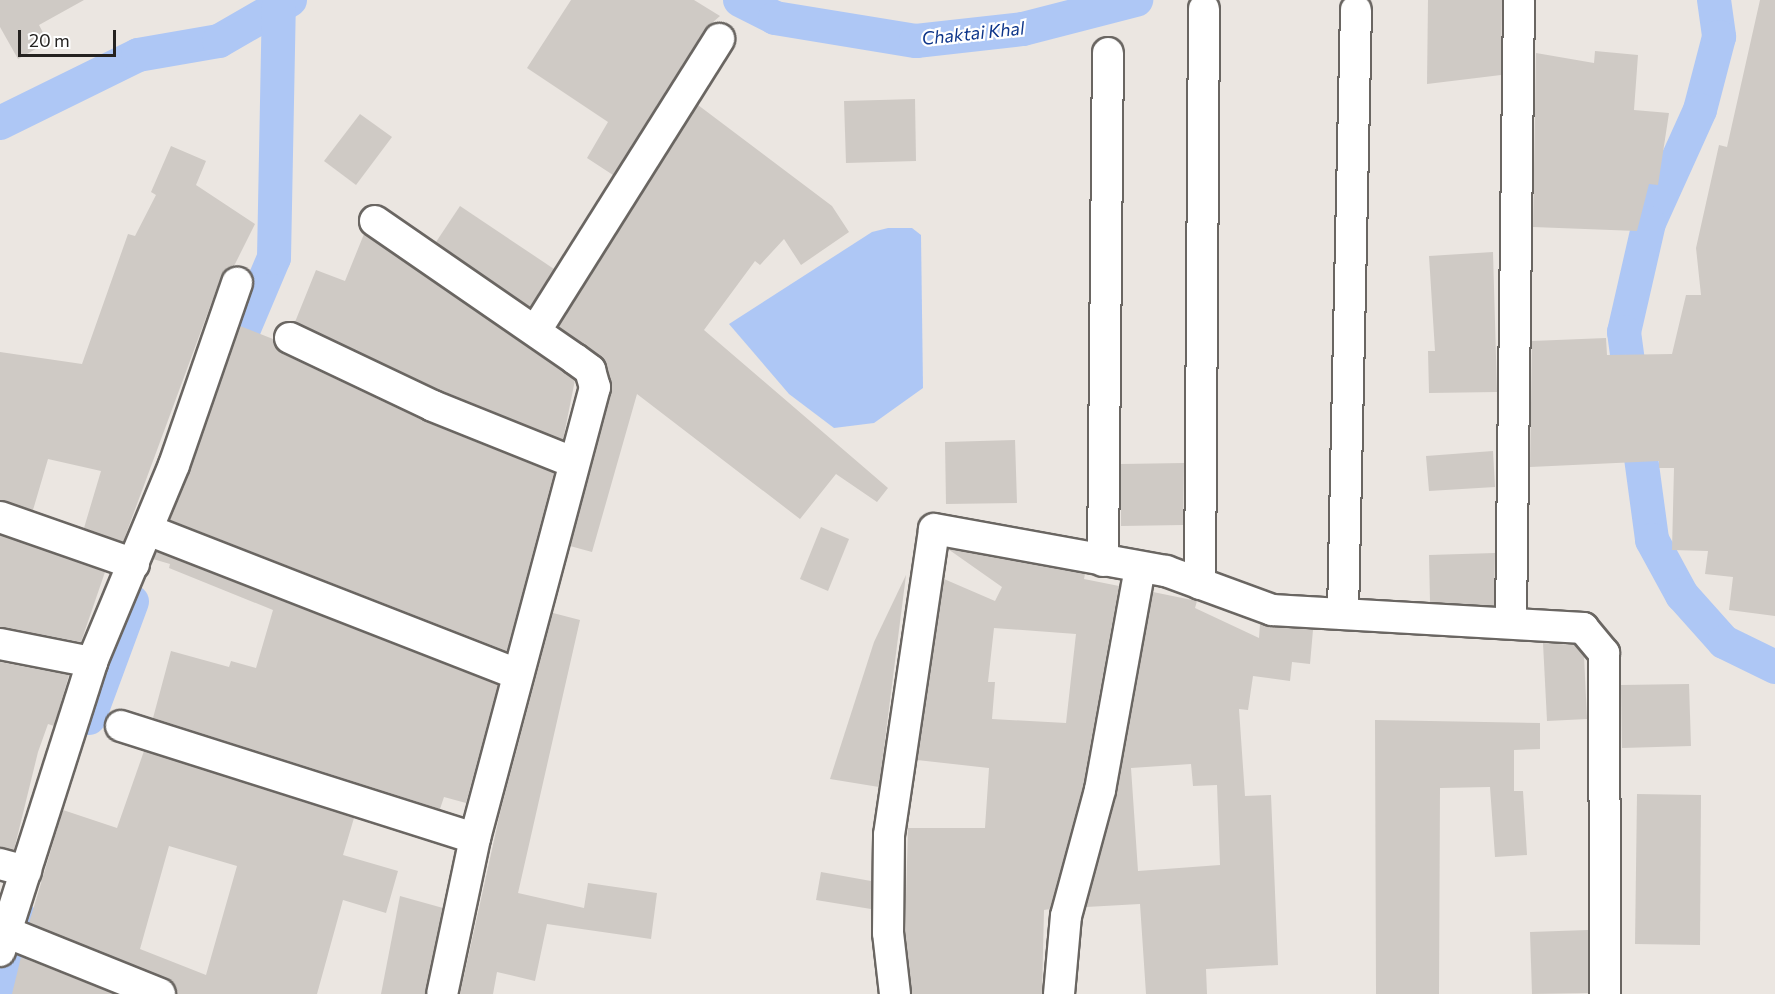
<!DOCTYPE html>
<html>
<head>
<meta charset="utf-8">
<style>
  body { margin:0 }
  #map { position:relative; width:1775px; height:994px; overflow:hidden; background:#ebe6e1; font-family:Commissioner,sans-serif }
  div>[style] { position:absolute }
  .water>* { inset:0; background:#aec7f5 }
  .canal>* { height:34px; margin:-17px; padding:0 17px; transform-origin:17px; border-radius:17px; background:#aec7f5 }
  .building>* { inset:0; background:#cfcac5 }
  .roads { filter:drop-shadow(2px 0 #6a6662) drop-shadow(-2px 0 #6a6662) drop-shadow(0 2px #6a6662) drop-shadow(0 -2px #6a6662) }
  .street>* { height:30px; margin:-15px; padding:0 15px; transform-origin:15px; border-radius:15px; background:#fff }
  span { translate:-50% -50%; white-space:nowrap; text-align:center; line-height:1.15; -webkit-text-stroke:4.5px #fff; paint-order:stroke }
  .water-label { font-size:18px; color:#0e368a; font-style:italic }
  .scale { position:absolute; left:18px; top:30px; width:98px; height:27px; box-sizing:border-box; border:3px solid #242220; border-top:0; padding-left:8px; font-size:18px; line-height:21px; white-space:nowrap; color:#242220; -webkit-text-stroke:4px #fff; paint-order:stroke }
</style>
</head>
<body>
<div id="map">
  <div class="water">
    <i style="clip-path:polygon(888px 228px,912px 228px,921px 235px,923px 388px,874px 423px,834px 428px,789px 394px,729px 324px,872px 232px)"></i>
  </div>
  <div class="canal">
    <i style="left:740px;top:0;width:39px;rotate:27deg"></i>
    <i style="left:775px;top:18px;width:143px;rotate:9.3deg"></i>
    <i style="left:916px;top:41px;width:108px;rotate:-6.4deg"></i>
    <i style="left:1023px;top:29px;width:117px;rotate:-14.4deg"></i>
    <i style="left:1714px;top:0;width:37px;rotate:82deg"></i>
    <i style="left:1719px;top:37px;width:75px;rotate:104.6deg"></i>
    <i style="left:1700px;top:110px;width:124px;rotate:114.3deg"></i>
    <i style="left:1649px;top:223px;width:112px;rotate:102.9deg"></i>
    <i style="left:1624px;top:332px;width:210px;rotate:82.3deg"></i>
    <i style="left:1652px;top:540px;width:63px;rotate:61.4deg"></i>
    <i style="left:1682px;top:595px;width:63px;rotate:48.2deg"></i>
    <i style="left:1724px;top:642px;width:57px;rotate:26.1deg"></i>
    <i style="left:0;top:123px;width:154px;rotate:-26.2deg"></i>
    <i style="left:138px;top:55px;width:82px;rotate:-9.8deg"></i>
    <i style="left:219px;top:41px;width:82px;rotate:-30deg"></i>
    <i style="left:186px;top:466px;width:226px;rotate:-67.1deg"></i>
    <i style="left:274px;top:258px;width:252px;rotate:-88.9deg"></i>
    <i style="left:89px;top:718px;width:124px;rotate:-69.7deg"></i>
    <i style="left:3px;top:994px;width:78px;rotate:-77.4deg"></i>
  </div>
  <div class="building">
    <i style="clip-path:polygon(0 0,84px 0,39px 25px,48px 42px,18px 59px,0 27px)"></i>
    <i style="clip-path:polygon(571px 0,694px 0,720px 16px,704px 30px,613px 175px,587px 158px,608px 122px,527px 68px)"></i>
    <i style="clip-path:polygon(1428px 0,1502px 0,1501px 75px,1427px 84px)"></i>
    <i style="clip-path:polygon(1760px 0,1775px 0,1775px 616px,1729px 610px,1733px 577px,1705px 574px,1708px 551px,1672px 550px,1674px 468px,1659px 468px,1659px 461px,1530px 467px,1532px 341px,1606px 338px,1607px 355px,1672px 354px,1686px 295px,1701px 295px,1696px 248px,1719px 145px,1727px 147px)"></i>
    <i style="clip-path:polygon(1595px 51px,1638px 55px,1634px 110px,1669px 113px,1658px 185px,1649px 184px,1637px 231px,1533px 227px,1536px 53px,1594px 63px)"></i>
    <i style="clip-path:polygon(915px 99px,916px 161px,846px 163px,844px 101px)"></i>
    <i style="clip-path:polygon(698px 105px,832px 206px,849px 232px,801px 265px,784px 239px,760px 265px,755px 261px,704px 330px,888px 488px,877px 502px,836px 474px,800px 519px,637px 394px,592px 552px,570px 546px,612px 383px,601px 357px,558px 327px)"></i>
    <i style="clip-path:polygon(360px 114px,392px 137px,356px 185px,324px 161px)"></i>
    <i style="clip-path:polygon(171px 146px,206px 161px,196px 185px,255px 224px,234px 266px,221px 277px,123px 542px,84px 528px,101px 471px,48px 459px,33px 510px,0 500px,0 352px,82px 364px,128px 234px,135px 236px,156px 195px,151px 192px)"></i>
    <i style="clip-path:polygon(460px 206px,554px 269px,530px 307px,436px 242px)"></i>
    <i style="clip-path:polygon(364px 234px,575px 380px,563px 440px,440px 390px,295px 322px,316px 270px,345px 281px)"></i>
    <i style="clip-path:polygon(1493px 252px,1497px 392px,1429px 393px,1428px 351px,1435px 351px,1429px 256px)"></i>
    <i style="clip-path:polygon(240px 326px,273px 339px,283px 354px,426px 422px,554px 473px,507px 651px,170px 520px)"></i>
    <i style="clip-path:polygon(1015px 440px,1017px 503px,946px 504px,945px 442px)"></i>
    <i style="clip-path:polygon(1493px 451px,1495px 487px,1429px 491px,1426px 456px)"></i>
    <i style="clip-path:polygon(1184px 463px,1183px 525px,1121px 526px,1121px 464px)"></i>
    <i style="clip-path:polygon(821px 527px,849px 539px,828px 591px,800px 579px)"></i>
    <i style="clip-path:polygon(0 535px,105px 572px,81px 642px,0 627px)"></i>
    <i style="clip-path:polygon(evenodd,948px 549px,1085px 574px,1084px 579px,1119px 586px,1083px 786px,1050px 909px,1044px 910px,1042px 994px,912px 994px,905px 932px,908px 828px,985px 828px,989px 768px,917px 760px,944px 579px,995px 601px,1002px 587px,948px 549px,994px 628px,1076px 634px,1066px 723px,992px 719px,995px 682px,988px 682px,994px 628px)"></i>
    <i style="clip-path:polygon(157px 552px,498px 685px,466px 803px,444px 797px,440px 809px,153px 718px,171px 651px,229px 667px,231px 661px,256px 668px,273px 610px,169px 568px,170px 564px,153px 559px)"></i>
    <i style="clip-path:polygon(1495px 553px,1494px 606px,1430px 602px,1429px 555px)"></i>
    <i style="clip-path:polygon(906px 575px,879px 787px,830px 779px,874px 642px)"></i>
    <i style="clip-path:polygon(evenodd,1153px 592px,1197px 601px,1195px 608px,1259px 638px,1260px 624px,1313px 630px,1310px 664px,1292px 662px,1290px 681px,1253px 676px,1248px 710px,1239px 709px,1245px 796px,1271px 795px,1278px 965px,1206px 969px,1207px 994px,1146px 994px,1140px 904px,1086px 907px,1117px 793px,1153px 592px,1191px 764px,1193px 786px,1217px 785px,1220px 865px,1138px 871px,1131px 768px,1191px 764px)"></i>
    <i style="clip-path:polygon(553px 613px,580px 620px,518px 893px,584px 908px,588px 883px,657px 893px,651px 939px,547px 924px,535px 981px,497px 972px,493px 994px,460px 994px,500px 813px)"></i>
    <i style="clip-path:polygon(1543px 643px,1575px 645px,1584px 656px,1587px 719px,1547px 721px)"></i>
    <i style="clip-path:polygon(0 662px,69px 675px,54px 726px,48px 724px,38px 752px,14px 850px,0 847px)"></i>
    <i style="clip-path:polygon(1689px 684px,1691px 746px,1622px 748px,1621px 685px)"></i>
    <i style="clip-path:polygon(1375px 720px,1540px 723px,1540px 749px,1514px 750px,1514px 791px,1523px 791px,1527px 855px,1495px 857px,1490px 787px,1440px 788px,1439px 994px,1376px 994px)"></i>
    <i style="clip-path:polygon(evenodd,144px 751px,354px 818px,343px 855px,398px 871px,386px 913px,343px 900px,317px 994px,177px 994px,166px 978px,29px 923px,63px 810px,117px 828px,144px 751px,169px 846px,237px 866px,206px 975px,140px 949px,169px 846px)"></i>
    <i style="clip-path:polygon(1637px 794px,1701px 795px,1700px 945px,1635px 944px)"></i>
    <i style="clip-path:polygon(821px 872px,871px 881px,871px 909px,816px 900px)"></i>
    <i style="clip-path:polygon(400px 896px,443px 908px,425px 994px,381px 994px)"></i>
    <i style="clip-path:polygon(1588px 930px,1588px 993px,1532px 994px,1530px 932px)"></i>
    <i style="clip-path:polygon(21px 957px,114px 994px,12px 994px)"></i>
  </div>
  <div class="roads">
    <div class="street">
      <i style="left:375px;top:221px;width:243px;rotate:34.6deg"></i>
      <i style="left:575px;top:359px;width:19px;rotate:36deg"></i>
      <i style="left:590px;top:370px;width:18px;rotate:74deg"></i>
      <i style="left:595px;top:387px;width:467px;rotate:104.9deg"></i>
      <i style="left:475px;top:838px;width:159px;rotate:101.9deg"></i>
      <i style="left:536px;top:330px;width:344px;rotate:-57.8deg"></i>
      <i style="left:290px;top:338px;width:158px;rotate:25.4deg"></i>
      <i style="left:433px;top:406px;width:150px;rotate:21.9deg"></i>
      <i style="left:0;top:517px;width:142px;rotate:19.3deg"></i>
      <i style="left:148px;top:530px;width:397px;rotate:21.3deg"></i>
      <i style="left:1103px;top:561px;width:508px;rotate:-89.44deg"></i>
      <i style="left:1200px;top:584px;width:575px;rotate:-89.6deg"></i>
      <i style="left:1343px;top:614px;width:604px;rotate:-88.77deg"></i>
      <i style="left:1511px;top:620px;width:620px;rotate:-89.26deg"></i>
      <i style="left:0;top:644px;width:94px;rotate:11.1deg"></i>
      <i style="left:121px;top:726px;width:371px;rotate:17.6deg"></i>
      <i style="left:0;top:864px;width:27px;rotate:15deg"></i>
      <i style="left:6px;top:932px;width:166px;rotate:21.9deg"></i>
      <i style="left:0;top:951px;width:303px;rotate:-72.3deg"></i>
      <i style="left:92px;top:662px;width:213px;rotate:-67.4deg"></i>
      <i style="left:174px;top:465px;width:193px;rotate:-70.9deg"></i>
      <i style="left:895px;top:994px;width:61px;rotate:-96.5deg"></i>
      <i style="left:888px;top:933px;width:98px;rotate:-89.4deg"></i>
      <i style="left:889px;top:835px;width:309px;rotate:-81.6deg"></i>
      <i style="left:934px;top:529px;width:236px;rotate:10.3deg"></i>
      <i style="left:1166px;top:571px;width:113px;rotate:20.2deg"></i>
      <i style="left:1272px;top:610px;width:312px;rotate:3.3deg"></i>
      <i style="left:1583px;top:628px;width:33px;rotate:50deg"></i>
      <i style="left:1604px;top:653px;width:341px;rotate:89.8deg"></i>
      <i style="left:1059px;top:994px;width:78px;rotate:-84.9deg"></i>
      <i style="left:1066px;top:916px;width:131px;rotate:-74.9deg"></i>
      <i style="left:1100px;top:790px;width:226px;rotate:-79.8deg"></i>
    </div>
  </div>
  <div class="water-label">
    <span style="left:973px;top:33px;rotate:-6deg">Chaktai Khal</span>
  </div>
  <div class="scale">20 m</div>
</div>
</body>
</html>
